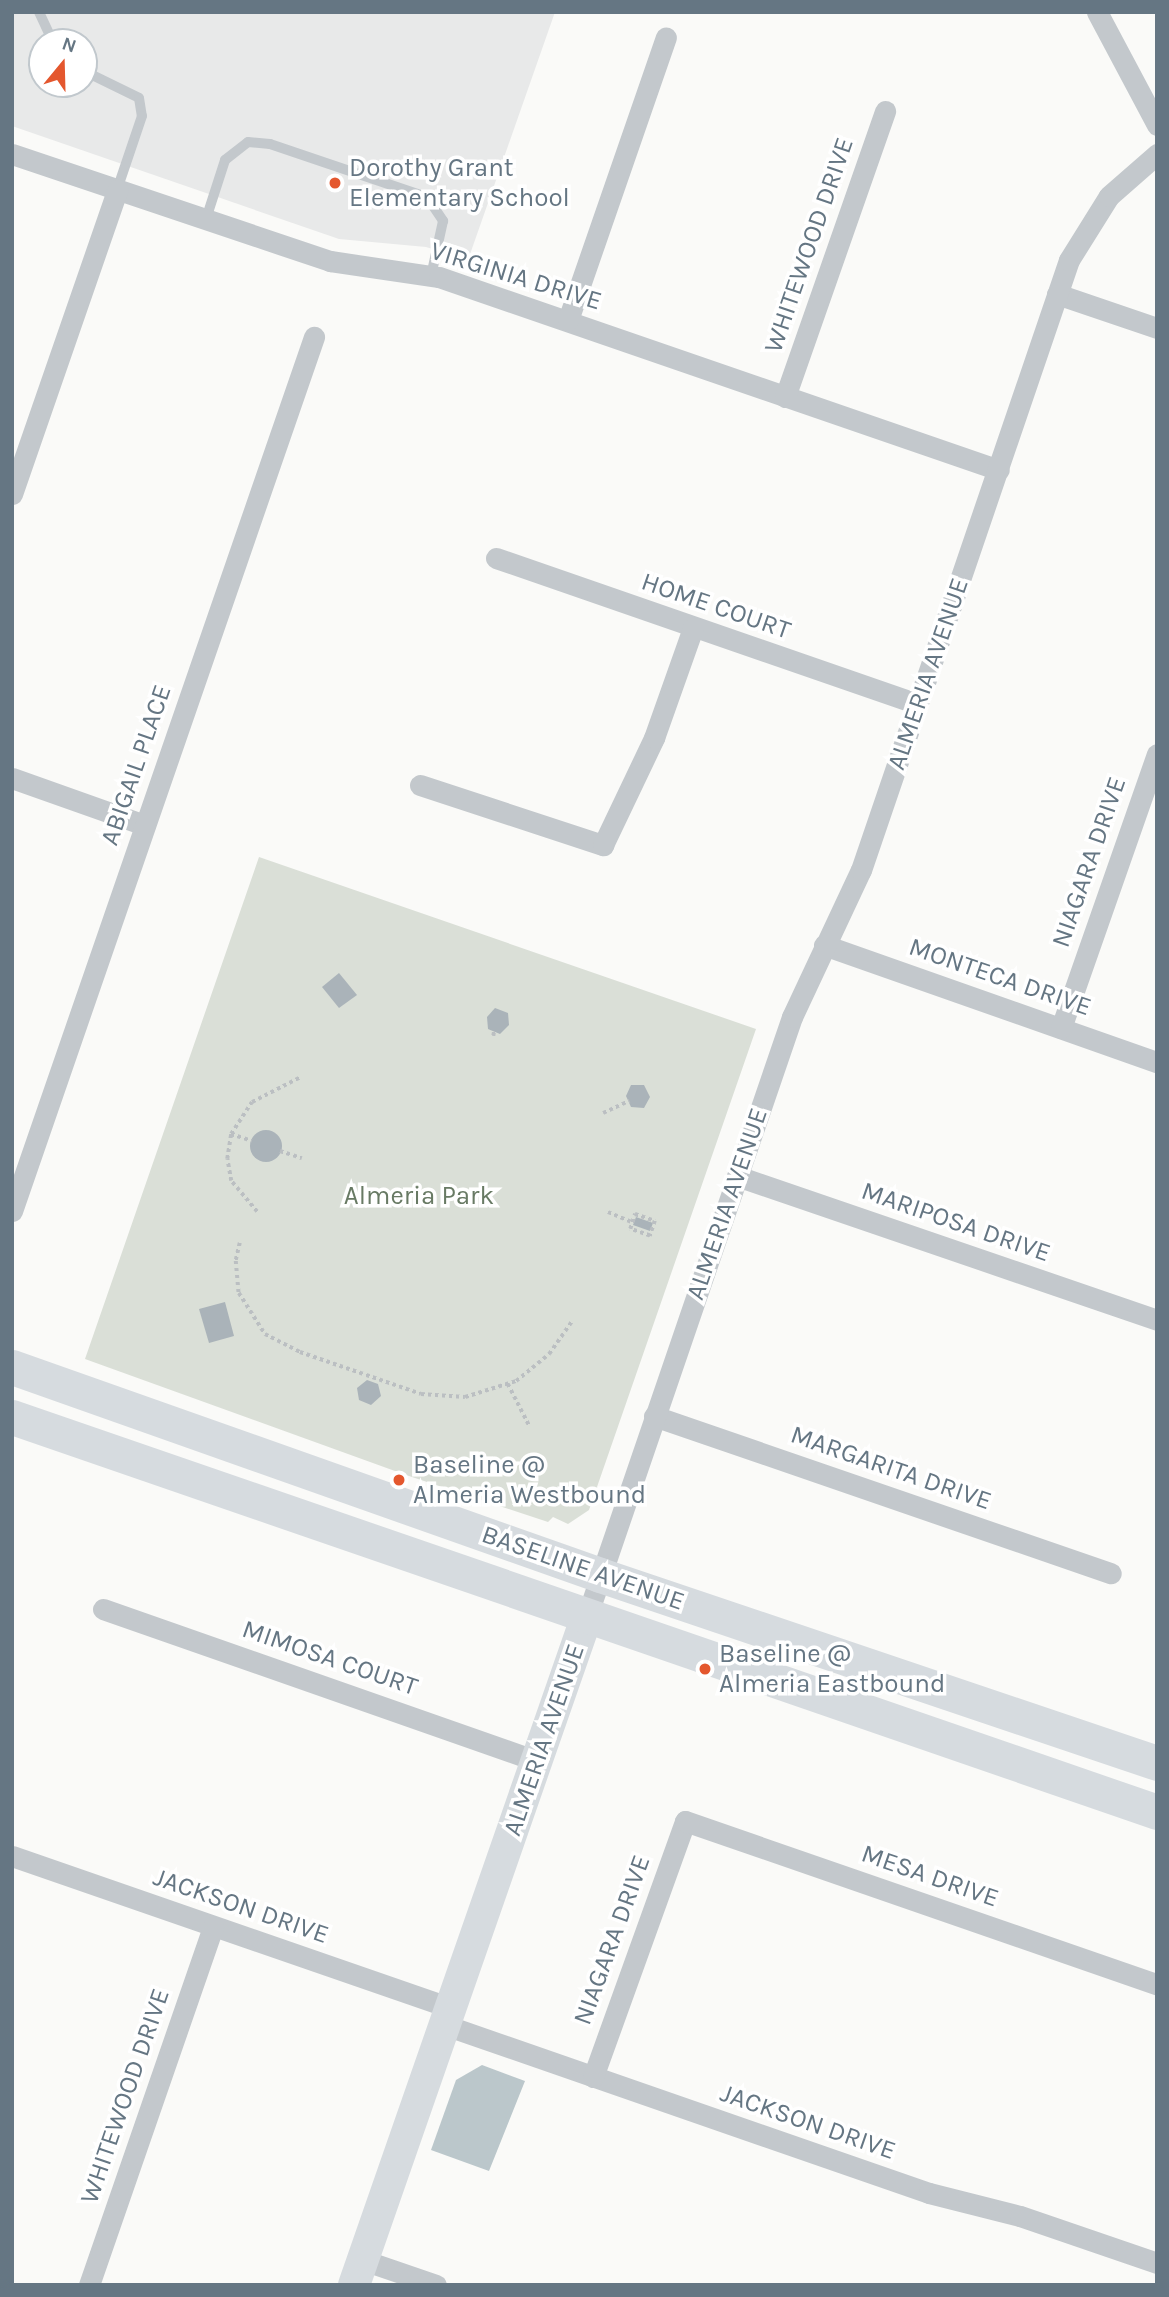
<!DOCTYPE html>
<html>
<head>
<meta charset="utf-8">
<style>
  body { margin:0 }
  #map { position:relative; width:1169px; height:2297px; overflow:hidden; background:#fafaf8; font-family:Karla,sans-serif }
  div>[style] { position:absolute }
  .built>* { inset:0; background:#e8e9e9 }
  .green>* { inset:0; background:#dadfd7 }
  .water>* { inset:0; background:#bbc7cb }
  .building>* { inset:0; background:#aab3b9 }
  .round { border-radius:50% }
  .path>* { height:3.5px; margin-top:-1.75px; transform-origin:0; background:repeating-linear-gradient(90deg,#bbbfc2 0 3.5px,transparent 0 7px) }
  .lane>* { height:10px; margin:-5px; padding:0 5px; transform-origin:5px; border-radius:5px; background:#c3c8cc }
  .street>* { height:21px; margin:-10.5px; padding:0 10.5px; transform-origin:10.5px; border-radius:10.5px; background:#c3c8cc }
  .secondary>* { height:32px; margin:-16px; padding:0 16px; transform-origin:16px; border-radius:16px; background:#d6dbdf }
  .primary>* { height:35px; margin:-17.5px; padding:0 17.5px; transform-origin:17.5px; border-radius:17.5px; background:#d6dbdf }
  .dots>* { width:19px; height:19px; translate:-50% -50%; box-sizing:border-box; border:4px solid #fff; border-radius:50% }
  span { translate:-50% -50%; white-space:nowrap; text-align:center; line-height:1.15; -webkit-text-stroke:7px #fff; paint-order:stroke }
  .poi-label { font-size:26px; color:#657683 }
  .left { translate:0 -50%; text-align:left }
  .street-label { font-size:26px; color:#657683 }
  .park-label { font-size:26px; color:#687a64 }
  .frame { position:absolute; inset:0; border:14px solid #657683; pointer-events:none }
  .north { position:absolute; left:28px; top:28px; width:70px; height:70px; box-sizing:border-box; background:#fff; border:2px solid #c1c8cd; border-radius:50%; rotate:19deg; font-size:19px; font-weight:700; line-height:28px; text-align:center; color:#657683 }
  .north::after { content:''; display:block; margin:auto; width:24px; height:32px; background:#e4572e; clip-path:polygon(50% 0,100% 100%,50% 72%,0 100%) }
</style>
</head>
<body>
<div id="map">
  <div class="built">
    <i style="clip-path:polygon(evenodd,12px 12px,555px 12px,468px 260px,426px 247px,339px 239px,12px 126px,12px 12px,42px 42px,84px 42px,84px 84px,42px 84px,42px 42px)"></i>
  </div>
  <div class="green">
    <i style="clip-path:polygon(259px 857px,756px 1029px,589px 1510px,568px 1524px,553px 1517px,548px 1522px,406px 1475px,85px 1359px)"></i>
  </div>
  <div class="water">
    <i style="clip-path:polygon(482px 2065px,525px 2081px,489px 2171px,431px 2150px,456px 2080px)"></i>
  </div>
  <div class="building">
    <i style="clip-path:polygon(339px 973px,357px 995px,339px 1008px,322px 987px)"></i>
    <i style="clip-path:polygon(495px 1008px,508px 1013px,509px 1025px,500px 1034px,488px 1029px,487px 1017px)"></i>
    <i style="clip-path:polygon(631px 1085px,644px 1085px,650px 1097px,644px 1108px,631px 1107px,626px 1096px)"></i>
    <i class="round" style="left:250px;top:1130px;width:32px;height:32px"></i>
    <i style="clip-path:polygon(636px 1217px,653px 1223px,650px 1231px,633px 1225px)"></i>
    <i style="clip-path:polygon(225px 1302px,234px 1336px,209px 1343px,199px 1309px)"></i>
    <i style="clip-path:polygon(367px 1380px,378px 1384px,381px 1396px,371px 1405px,359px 1400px,357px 1388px)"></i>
  </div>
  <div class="path">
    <i style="left:493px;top:1036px;width:5px;rotate:-79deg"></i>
    <i style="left:603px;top:1113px;width:29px;rotate:-25deg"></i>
    <i style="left:231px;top:1134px;width:22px;rotate:18deg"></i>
    <i style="left:280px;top:1151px;width:23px;rotate:18deg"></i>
    <i style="left:257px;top:1212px;width:40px;rotate:-130deg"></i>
    <i style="left:231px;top:1181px;width:22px;rotate:-100deg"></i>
    <i style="left:227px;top:1159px;width:25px;rotate:-81deg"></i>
    <i style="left:231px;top:1134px;width:38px;rotate:-57deg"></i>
    <i style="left:252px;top:1102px;width:53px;rotate:-27.1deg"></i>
    <i style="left:608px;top:1212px;width:26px;rotate:23deg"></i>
    <i style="left:635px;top:1214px;width:21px;rotate:19deg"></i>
    <i style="left:655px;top:1221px;width:16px;rotate:108deg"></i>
    <i style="left:650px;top:1236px;width:21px;rotate:-161deg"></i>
    <i style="left:630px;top:1229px;width:16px;rotate:-72deg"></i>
    <i style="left:240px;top:1243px;width:18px;rotate:103deg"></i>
    <i style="left:236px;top:1261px;width:32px;rotate:85deg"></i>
    <i style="left:239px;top:1293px;width:49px;rotate:57.6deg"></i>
    <i style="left:265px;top:1334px;width:39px;rotate:27deg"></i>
    <i style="left:300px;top:1352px;width:128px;rotate:19.1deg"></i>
    <i style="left:421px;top:1394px;width:44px;rotate:3.9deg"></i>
    <i style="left:465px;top:1397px;width:53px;rotate:-17.4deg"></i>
    <i style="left:516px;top:1381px;width:43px;rotate:-39.3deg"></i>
    <i style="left:549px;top:1354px;width:39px;rotate:-55deg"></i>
    <i style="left:508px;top:1384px;width:46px;rotate:62.9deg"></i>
  </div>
  <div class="lane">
    <i style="left:39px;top:12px;width:33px;rotate:65deg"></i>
    <i style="left:84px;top:71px;width:61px;rotate:26.1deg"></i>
    <i style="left:139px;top:98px;width:18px;rotate:81deg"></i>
    <i style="left:142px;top:116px;width:78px;rotate:108.7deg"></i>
    <i style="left:206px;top:219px;width:62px;rotate:-72.1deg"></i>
    <i style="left:225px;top:160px;width:29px;rotate:-38deg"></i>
    <i style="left:248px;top:142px;width:22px;rotate:5deg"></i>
    <i style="left:270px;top:144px;width:166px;rotate:18.7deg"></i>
    <i style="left:427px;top:197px;width:29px;rotate:56deg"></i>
    <i style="left:443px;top:221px;width:56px;rotate:102.3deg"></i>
  </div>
  <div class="street">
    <i style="left:1097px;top:12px;width:128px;rotate:62deg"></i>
    <i style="left:12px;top:154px;width:336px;rotate:18.6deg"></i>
    <i style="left:330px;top:261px;width:110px;rotate:8.4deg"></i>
    <i style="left:439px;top:277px;width:592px;rotate:19.02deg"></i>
    <i style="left:1057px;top:294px;width:106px;rotate:18.8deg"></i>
    <i style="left:568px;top:320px;width:299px;rotate:-70.9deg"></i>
    <i style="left:785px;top:397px;width:303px;rotate:-70.7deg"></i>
    <i style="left:12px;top:494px;width:322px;rotate:-70.9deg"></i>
    <i style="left:496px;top:558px;width:446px;rotate:19.1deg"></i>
    <i style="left:12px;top:778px;width:141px;rotate:19.5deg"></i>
    <i style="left:420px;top:785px;width:193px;rotate:18.2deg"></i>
    <i style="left:603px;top:845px;width:119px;rotate:-64.5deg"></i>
    <i style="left:654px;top:738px;width:117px;rotate:-70.5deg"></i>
    <i style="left:824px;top:945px;width:353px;rotate:19.4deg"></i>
    <i style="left:1061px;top:1028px;width:290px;rotate:-70.7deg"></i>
    <i style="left:737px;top:1176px;width:444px;rotate:18.9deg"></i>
    <i style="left:12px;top:1211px;width:925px;rotate:-70.94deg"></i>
    <i style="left:654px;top:1416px;width:483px;rotate:19deg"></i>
    <i style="left:103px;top:1609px;width:460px;rotate:19.3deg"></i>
    <i style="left:587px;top:1616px;width:633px;rotate:-71.11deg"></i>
    <i style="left:792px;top:1017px;width:162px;rotate:-64.9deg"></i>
    <i style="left:861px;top:870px;width:644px;rotate:-71.17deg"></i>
    <i style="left:1069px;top:260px;width:75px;rotate:-58deg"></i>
    <i style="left:1109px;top:196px;width:64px;rotate:-41.2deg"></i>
    <i style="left:12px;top:1856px;width:465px;rotate:19.1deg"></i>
    <i style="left:445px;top:2025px;width:512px;rotate:19.14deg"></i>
    <i style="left:929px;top:2193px;width:94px;rotate:14.2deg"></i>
    <i style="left:1020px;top:2216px;width:145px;rotate:18.9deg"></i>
    <i style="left:593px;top:2077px;width:272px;rotate:-70.2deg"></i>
    <i style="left:685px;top:1821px;width:499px;rotate:19.1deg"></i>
    <i style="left:363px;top:2260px;width:77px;rotate:18.9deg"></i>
    <i style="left:89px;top:2285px;width:379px;rotate:-70.9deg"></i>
  </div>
  <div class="secondary">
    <i style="left:354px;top:2285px;width:708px;rotate:-70.8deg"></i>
  </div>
  <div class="primary">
    <i style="left:12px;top:1367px;width:624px;rotate:19.48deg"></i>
    <i style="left:600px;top:1575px;width:588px;rotate:18.65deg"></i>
    <i style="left:12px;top:1417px;width:1211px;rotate:19.03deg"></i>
  </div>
  <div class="dots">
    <i style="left:335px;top:183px;background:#e4572e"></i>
    <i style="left:399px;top:1480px;background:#e4572e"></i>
    <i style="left:705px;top:1669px;background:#e4572e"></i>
  </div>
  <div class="poi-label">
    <span class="left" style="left:349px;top:183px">Dorothy Grant<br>Elementary School</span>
    <span class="left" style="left:413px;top:1480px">Baseline @<br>Almeria Westbound</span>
    <span class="left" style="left:719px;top:1669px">Baseline @<br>Almeria Eastbound</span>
  </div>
  <div class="street-label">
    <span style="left:809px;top:245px;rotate:-71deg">WHITEWOOD DRIVE</span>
    <span style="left:516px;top:276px;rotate:17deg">VIRGINIA DRIVE</span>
    <span style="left:716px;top:606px;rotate:19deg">HOME COURT</span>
    <span style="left:928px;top:674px;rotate:-71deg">ALMERIA AVENUE</span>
    <span style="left:136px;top:765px;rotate:-71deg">ABIGAIL PLACE</span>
    <span style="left:1089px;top:862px;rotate:-71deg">NIAGARA DRIVE</span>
    <span style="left:1000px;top:977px;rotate:19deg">MONTECA DRIVE</span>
    <span style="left:727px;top:1204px;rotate:-71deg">ALMERIA AVENUE</span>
    <span style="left:956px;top:1222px;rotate:19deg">MARIPOSA DRIVE</span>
    <span style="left:891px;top:1468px;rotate:19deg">MARGARITA DRIVE</span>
    <span style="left:583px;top:1568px;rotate:19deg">BASELINE AVENUE</span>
    <span style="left:330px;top:1658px;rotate:19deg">MIMOSA COURT</span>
    <span style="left:544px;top:1740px;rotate:-71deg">ALMERIA AVENUE</span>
    <span style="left:930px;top:1876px;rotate:19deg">MESA DRIVE</span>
    <span style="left:241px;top:1906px;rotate:19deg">JACKSON DRIVE</span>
    <span style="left:612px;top:1940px;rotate:-70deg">NIAGARA DRIVE</span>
    <span style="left:125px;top:2096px;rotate:-71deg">WHITEWOOD DRIVE</span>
    <span style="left:808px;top:2122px;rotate:19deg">JACKSON DRIVE</span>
  </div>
  <div class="park-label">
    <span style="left:419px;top:1196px">Almeria Park</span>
  </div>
  <div class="frame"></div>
  <div class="north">N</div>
</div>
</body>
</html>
